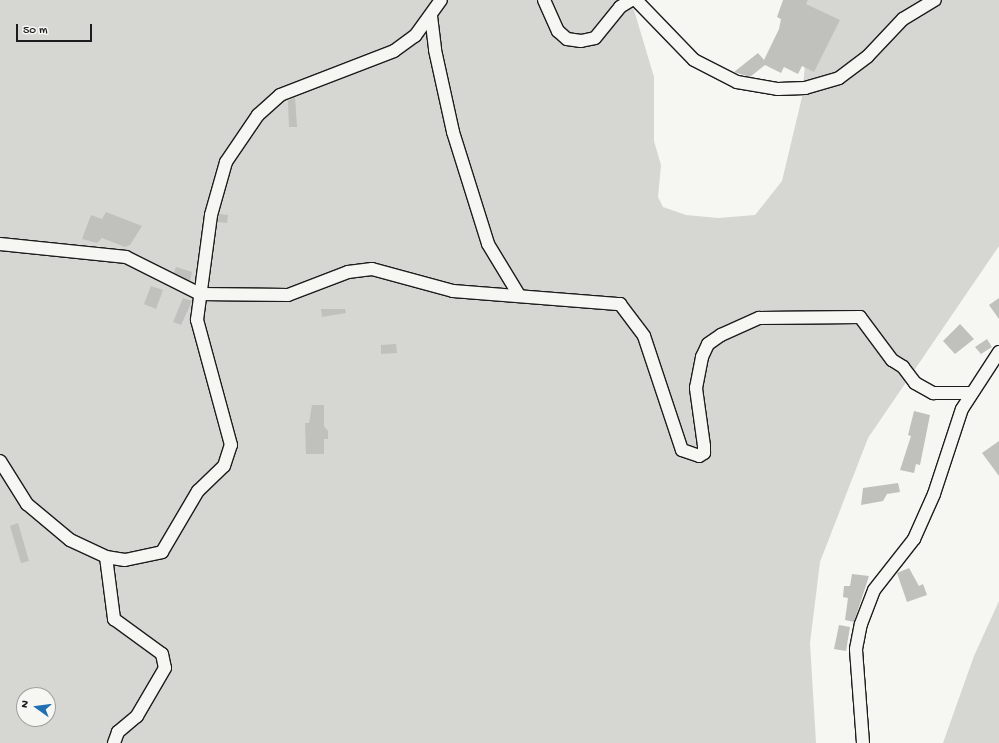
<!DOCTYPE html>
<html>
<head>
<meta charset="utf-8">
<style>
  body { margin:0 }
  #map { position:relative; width:999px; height:743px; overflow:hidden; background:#f6f6f2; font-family:"Gochi Hand",sans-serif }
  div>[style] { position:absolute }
  .green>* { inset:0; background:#d6d6d2 }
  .building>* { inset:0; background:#c0c0bd }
  .roads { filter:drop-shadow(1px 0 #1c1c1c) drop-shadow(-1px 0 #1c1c1c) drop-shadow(0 1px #1c1c1c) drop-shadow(0 -1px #1c1c1c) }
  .minor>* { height:12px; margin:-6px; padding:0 6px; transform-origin:6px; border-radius:6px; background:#f6f6f2 }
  span { translate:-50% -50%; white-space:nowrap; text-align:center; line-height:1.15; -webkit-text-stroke:3.5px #f6f6f2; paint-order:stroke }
  .north { position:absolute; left:16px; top:687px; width:40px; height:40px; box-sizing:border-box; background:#f6f6f2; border:1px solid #9f9f9c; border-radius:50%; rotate:284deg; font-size:11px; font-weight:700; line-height:16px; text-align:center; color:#1c1c1c }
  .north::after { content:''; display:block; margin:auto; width:14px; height:18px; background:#1f6fb2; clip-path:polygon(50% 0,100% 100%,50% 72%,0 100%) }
  .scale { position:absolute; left:16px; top:24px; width:76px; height:18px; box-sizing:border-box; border:2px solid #1c1c1c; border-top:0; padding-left:5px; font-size:12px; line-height:14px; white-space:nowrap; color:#1c1c1c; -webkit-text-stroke:3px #f6f6f2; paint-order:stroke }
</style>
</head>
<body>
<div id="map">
  <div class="green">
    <i style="clip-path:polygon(evenodd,0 0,626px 0,634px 10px,654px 77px,654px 141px,661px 165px,658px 197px,663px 207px,686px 215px,718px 218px,755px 215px,782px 181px,802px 97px,806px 54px,803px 0,999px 0,999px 246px,868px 438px,820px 562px,810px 643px,816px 743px,0 743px,0 0,24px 695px,48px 695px,48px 719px,24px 719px,24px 695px)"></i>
    <i style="clip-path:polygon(999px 601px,999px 743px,943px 743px,974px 656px)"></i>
  </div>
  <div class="building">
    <i style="clip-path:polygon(783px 0,808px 0,806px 4px,840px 20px,814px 72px,802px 66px,798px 74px,784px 67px,781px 73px,765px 65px,750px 77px,734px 72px,758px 53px,764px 60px,779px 29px,781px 19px,777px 17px)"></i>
    <i style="clip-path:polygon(295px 97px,297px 127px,289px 127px,288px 101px)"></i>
    <i style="clip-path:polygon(106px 212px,142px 226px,130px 245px,125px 247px,102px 238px,97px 243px,82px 239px,91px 215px,102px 219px)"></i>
    <i style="clip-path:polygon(219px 214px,228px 215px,227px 223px,218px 222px)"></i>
    <i style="clip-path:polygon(176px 267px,192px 272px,190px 281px,174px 273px)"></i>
    <i style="clip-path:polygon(151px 286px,163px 290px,156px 309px,144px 304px)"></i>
    <i style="clip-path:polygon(183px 298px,192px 301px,181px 325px,173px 322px)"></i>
    <i style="clip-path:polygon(999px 298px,999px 319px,989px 305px)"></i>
    <i style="clip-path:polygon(321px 309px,345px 309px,346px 313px,322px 317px)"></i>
    <i style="clip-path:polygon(960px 324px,974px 339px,955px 354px,943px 341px)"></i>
    <i style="clip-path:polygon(987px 339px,992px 347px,981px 354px,975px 347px)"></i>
    <i style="clip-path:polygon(396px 344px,397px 353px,381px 354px,381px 345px)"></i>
    <i style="clip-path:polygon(312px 405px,324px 405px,324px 426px,328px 431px,328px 439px,324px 439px,324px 454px,306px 454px,305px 423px,309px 423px)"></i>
    <i style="clip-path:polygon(914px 411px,930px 415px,920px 465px,916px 464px,914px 473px,900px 470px,911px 436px,908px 435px)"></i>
    <i style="clip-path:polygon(999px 441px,999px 476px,982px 453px)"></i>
    <i style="clip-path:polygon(898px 483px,900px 492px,887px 494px,883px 501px,861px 505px,863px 488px)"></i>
    <i style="clip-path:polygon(18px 523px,29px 561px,21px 563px,10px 526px)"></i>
    <i style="clip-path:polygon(909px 568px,919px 586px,923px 584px,927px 595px,907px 602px,897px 573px)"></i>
    <i style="clip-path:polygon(852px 574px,869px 576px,854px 622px,845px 620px,848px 598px,843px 597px,844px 586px,850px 586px)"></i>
    <i style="clip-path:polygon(839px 625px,850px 627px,846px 651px,834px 649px)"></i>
  </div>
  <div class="roads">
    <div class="minor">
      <i style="left:544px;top:0;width:34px;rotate:66deg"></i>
      <i style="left:558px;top:31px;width:12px;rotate:42deg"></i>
      <i style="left:567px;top:39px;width:14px;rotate:8deg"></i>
      <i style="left:581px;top:41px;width:14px;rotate:-12deg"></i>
      <i style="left:595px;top:38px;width:40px;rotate:-51deg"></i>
      <i style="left:620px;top:7px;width:13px;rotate:-32deg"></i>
      <i style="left:636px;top:0;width:83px;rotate:46deg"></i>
      <i style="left:694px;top:60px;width:48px;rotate:27.1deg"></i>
      <i style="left:737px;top:82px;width:42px;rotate:9.7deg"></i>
      <i style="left:778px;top:89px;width:27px;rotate:-2deg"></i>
      <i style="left:805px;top:88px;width:35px;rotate:-16deg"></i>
      <i style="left:839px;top:78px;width:36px;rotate:-37deg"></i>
      <i style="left:868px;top:56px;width:51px;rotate:-46.6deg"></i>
      <i style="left:903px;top:19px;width:37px;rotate:-31deg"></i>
      <i style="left:431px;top:16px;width:34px;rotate:83deg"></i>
      <i style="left:435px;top:50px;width:84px;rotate:77.6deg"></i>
      <i style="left:453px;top:132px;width:117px;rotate:72.6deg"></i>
      <i style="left:488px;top:244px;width:60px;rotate:58.7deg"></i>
      <i style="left:0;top:244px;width:127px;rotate:5.9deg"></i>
      <i style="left:126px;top:257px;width:83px;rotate:26.6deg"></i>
      <i style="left:200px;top:294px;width:88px;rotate:0.7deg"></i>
      <i style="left:288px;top:295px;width:64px;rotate:-21deg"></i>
      <i style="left:348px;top:272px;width:24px;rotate:-7deg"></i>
      <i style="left:372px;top:269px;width:84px;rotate:15.2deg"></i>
      <i style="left:453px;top:291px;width:168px;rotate:4.5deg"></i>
      <i style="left:620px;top:304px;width:40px;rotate:53deg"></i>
      <i style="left:644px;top:336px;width:120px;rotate:71.6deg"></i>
      <i style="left:682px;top:450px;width:18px;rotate:19deg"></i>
      <i style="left:699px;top:456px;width:6px;rotate:-31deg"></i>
      <i style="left:704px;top:453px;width:7px;rotate:-90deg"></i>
      <i style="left:704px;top:446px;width:59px;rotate:-97.9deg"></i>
      <i style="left:696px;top:388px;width:32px;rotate:-79deg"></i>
      <i style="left:702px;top:357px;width:14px;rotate:-65deg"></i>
      <i style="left:708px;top:344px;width:16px;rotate:-35deg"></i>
      <i style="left:721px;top:335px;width:42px;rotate:-24.1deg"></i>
      <i style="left:759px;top:318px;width:101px;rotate:-0.6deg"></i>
      <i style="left:860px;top:317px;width:54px;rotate:53.3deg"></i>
      <i style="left:892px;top:360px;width:13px;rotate:32deg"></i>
      <i style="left:903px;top:367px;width:20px;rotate:53deg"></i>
      <i style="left:915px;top:383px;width:21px;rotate:29deg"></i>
      <i style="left:933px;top:393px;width:36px"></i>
      <i style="left:0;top:461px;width:51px;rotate:57.9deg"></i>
      <i style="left:27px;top:504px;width:56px;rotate:39.9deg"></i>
      <i style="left:70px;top:540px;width:40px;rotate:25deg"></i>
      <i style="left:106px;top:557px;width:19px;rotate:9deg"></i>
      <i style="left:125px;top:560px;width:38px;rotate:-12deg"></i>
      <i style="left:162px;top:552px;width:71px;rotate:-59.5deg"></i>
      <i style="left:198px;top:491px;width:36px;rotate:-44deg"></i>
      <i style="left:224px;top:466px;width:22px;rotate:-72deg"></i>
      <i style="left:231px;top:445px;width:130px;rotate:-105.2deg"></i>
      <i style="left:197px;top:320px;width:106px;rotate:-82.4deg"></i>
      <i style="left:211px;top:215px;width:55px;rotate:-74.2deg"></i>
      <i style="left:226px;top:162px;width:57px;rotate:-55.8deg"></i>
      <i style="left:258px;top:115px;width:30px;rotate:-42deg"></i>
      <i style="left:280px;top:95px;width:122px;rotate:-21.1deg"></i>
      <i style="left:394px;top:51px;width:26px;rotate:-36deg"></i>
      <i style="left:415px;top:36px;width:44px;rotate:-54.2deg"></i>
      <i style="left:106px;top:557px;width:63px;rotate:82.6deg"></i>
      <i style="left:114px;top:619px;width:59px;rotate:36.1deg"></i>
      <i style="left:162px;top:654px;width:14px;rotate:78deg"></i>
      <i style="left:165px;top:668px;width:56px;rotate:120.3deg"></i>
      <i style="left:137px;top:716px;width:25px;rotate:140deg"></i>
      <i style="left:118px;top:732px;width:12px;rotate:110deg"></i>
      <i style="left:863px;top:743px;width:94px;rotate:-94.3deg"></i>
      <i style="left:856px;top:649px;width:25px;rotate:-79deg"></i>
      <i style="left:861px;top:624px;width:36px;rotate:-69deg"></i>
      <i style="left:874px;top:590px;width:65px;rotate:-51.9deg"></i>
      <i style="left:914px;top:539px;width:49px;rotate:-66deg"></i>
      <i style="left:934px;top:494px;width:89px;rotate:-71.8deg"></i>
      <i style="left:962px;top:409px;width:68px;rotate:-57deg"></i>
    </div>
  </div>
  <div class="north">N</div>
  <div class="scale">50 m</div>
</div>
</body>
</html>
